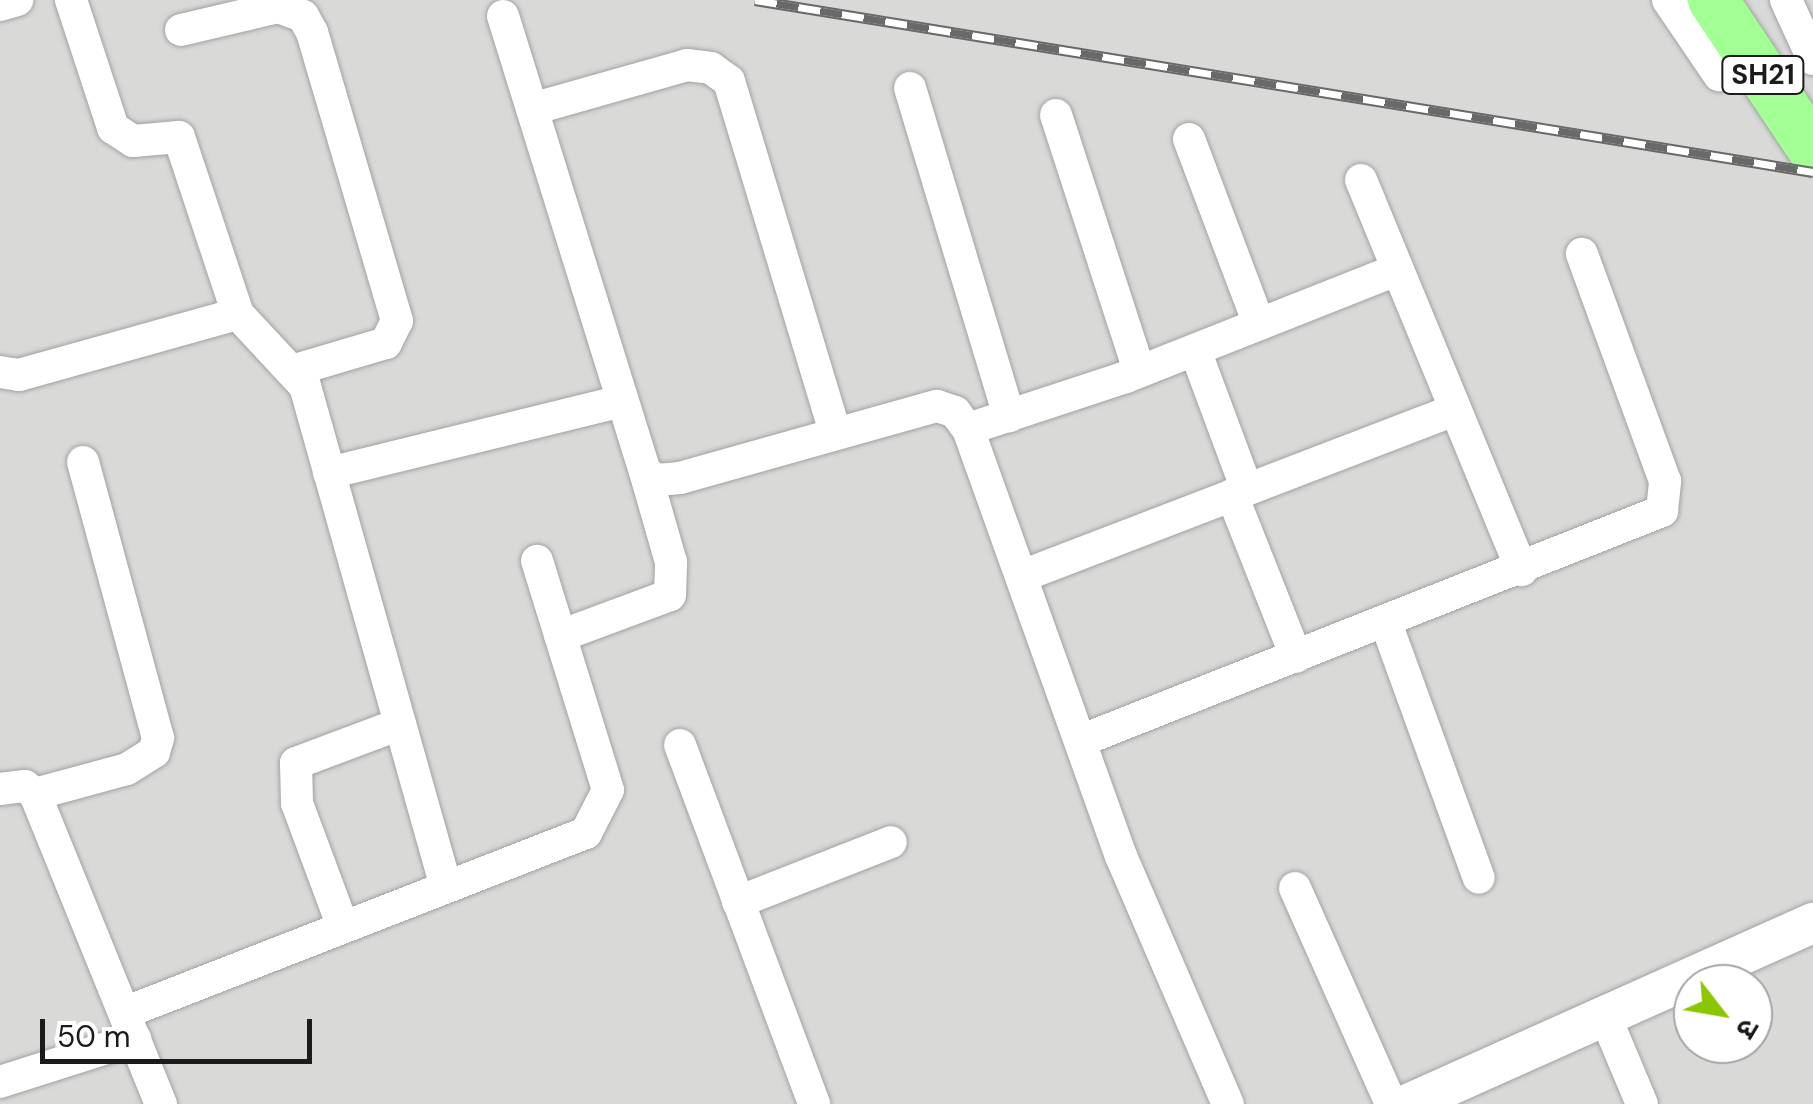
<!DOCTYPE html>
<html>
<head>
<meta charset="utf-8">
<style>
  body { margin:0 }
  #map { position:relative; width:1813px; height:1104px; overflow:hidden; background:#e0eee0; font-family:"DM Sans","Noto Sans Devanagari",sans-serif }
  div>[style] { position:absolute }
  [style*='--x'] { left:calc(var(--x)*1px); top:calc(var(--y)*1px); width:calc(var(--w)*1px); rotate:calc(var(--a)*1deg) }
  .residential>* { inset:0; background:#d9d9d8 }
  .roads { filter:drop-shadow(0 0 2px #a2a2a2) drop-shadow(0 0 2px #a2a2a2) }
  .minor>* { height:32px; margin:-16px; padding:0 16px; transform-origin:16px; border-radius:16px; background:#fff }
  .tertiary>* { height:40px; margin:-20px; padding:0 20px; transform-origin:20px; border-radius:20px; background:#fff }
  .primary>* { height:50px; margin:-25px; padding:0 25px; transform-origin:25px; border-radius:25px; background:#a2ff94 }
  .rail>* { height:11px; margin-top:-5.5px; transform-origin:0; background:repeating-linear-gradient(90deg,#fff 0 22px,#696969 0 44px); box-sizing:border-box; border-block:2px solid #696969 }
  span { translate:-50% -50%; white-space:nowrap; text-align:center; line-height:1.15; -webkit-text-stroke:10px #fff; paint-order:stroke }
  .shield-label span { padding:2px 8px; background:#fff; border:2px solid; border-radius:8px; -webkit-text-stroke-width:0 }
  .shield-label { font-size:28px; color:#1b1b1b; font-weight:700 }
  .north { position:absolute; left:1673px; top:964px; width:100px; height:100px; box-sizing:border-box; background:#fff; border:2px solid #a4a4a4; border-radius:50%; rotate:121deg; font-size:28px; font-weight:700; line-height:40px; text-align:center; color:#1b1b1b }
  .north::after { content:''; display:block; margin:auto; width:35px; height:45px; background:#8bc700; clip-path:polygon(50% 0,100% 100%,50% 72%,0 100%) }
  .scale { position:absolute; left:40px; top:1019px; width:272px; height:45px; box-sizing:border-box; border:5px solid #1b1b1b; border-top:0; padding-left:12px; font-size:30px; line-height:35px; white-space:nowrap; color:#1b1b1b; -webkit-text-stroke:8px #fff; paint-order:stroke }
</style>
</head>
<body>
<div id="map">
  <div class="residential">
    <div style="clip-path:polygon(evenodd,0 0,1813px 0,1813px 1104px,0 1104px,0 0,1693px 984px,1753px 984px,1753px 1044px,1693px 1044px,1693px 984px)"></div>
  </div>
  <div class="roads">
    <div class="minor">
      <div style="--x:71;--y:0;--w:135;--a:71.8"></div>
      <div style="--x:113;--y:128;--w:24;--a:33"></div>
      <div style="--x:133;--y:141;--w:46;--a:-5"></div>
      <div style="--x:179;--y:137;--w:187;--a:71.6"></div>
      <div style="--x:238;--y:314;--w:98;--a:47.1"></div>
      <div style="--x:305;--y:386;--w:520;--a:74.28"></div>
      <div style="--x:1668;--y:0;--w:91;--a:55.8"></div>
      <div style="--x:1786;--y:0;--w:65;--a:65.4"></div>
      <div style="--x:0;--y:5;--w:18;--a:-16"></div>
      <div style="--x:503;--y:16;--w:478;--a:72.7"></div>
      <div style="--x:645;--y:472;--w:14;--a:34"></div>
      <div style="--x:657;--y:480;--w:23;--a:-5"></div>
      <div style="--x:680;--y:478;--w:267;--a:-15.7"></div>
      <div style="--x:937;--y:406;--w:19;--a:18"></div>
      <div style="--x:955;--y:412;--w:21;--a:53"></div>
      <div style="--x:968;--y:429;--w:454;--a:70.3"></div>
      <div style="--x:1121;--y:856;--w:270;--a:66.7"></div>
      <div style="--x:181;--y:30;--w:100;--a:-13.3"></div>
      <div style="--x:278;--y:7;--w:27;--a:20"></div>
      <div style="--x:303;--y:16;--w:18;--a:61"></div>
      <div style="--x:312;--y:32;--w:301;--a:73.6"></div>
      <div style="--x:397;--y:321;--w:25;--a:117"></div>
      <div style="--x:386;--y:343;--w:95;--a:163.5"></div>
      <div style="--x:910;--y:88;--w:343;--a:73.2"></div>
      <div style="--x:532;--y:109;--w:161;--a:-15.8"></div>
      <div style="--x:687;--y:65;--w:24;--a:7"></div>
      <div style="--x:711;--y:68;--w:22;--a:36"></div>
      <div style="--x:729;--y:81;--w:368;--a:73.2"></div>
      <div style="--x:1056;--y:115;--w:269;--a:72"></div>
      <div style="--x:1189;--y:139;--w:198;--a:69.3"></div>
      <div style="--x:1361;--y:180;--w:422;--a:67.6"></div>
      <div style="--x:1195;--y:350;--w:149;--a:69.6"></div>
      <div style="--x:0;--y:372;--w:19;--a:9"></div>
      <div style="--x:19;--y:375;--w:227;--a:-15.6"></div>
      <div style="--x:968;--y:429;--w:166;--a:-18.2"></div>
      <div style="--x:1126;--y:377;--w:290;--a:-21.6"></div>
      <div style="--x:329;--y:473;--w:302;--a:-13.8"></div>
      <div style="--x:1232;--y:495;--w:174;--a:68.4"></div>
      <div style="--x:1022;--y:576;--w:463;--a:-21"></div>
      <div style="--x:1386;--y:623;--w:271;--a:70"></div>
      <div style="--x:560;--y:636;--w:117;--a:-20.4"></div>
      <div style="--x:670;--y:595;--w:33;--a:-88"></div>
      <div style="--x:671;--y:562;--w:94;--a:-106.1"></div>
      <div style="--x:1080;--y:741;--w:626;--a:-21.56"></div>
      <div style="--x:1662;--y:511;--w:30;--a:-84"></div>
      <div style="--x:1665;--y:481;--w:242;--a:-110.1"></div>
      <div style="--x:680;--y:745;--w:383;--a:69.5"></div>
      <div style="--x:0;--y:789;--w:25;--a:-7"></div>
      <div style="--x:25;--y:786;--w:13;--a:39"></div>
      <div style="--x:35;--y:794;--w:335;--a:67.9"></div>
      <div style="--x:35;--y:794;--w:95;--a:-15.2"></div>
      <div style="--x:127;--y:769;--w:32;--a:-32"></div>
      <div style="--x:154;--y:752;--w:15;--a:-74"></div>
      <div style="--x:158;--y:738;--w:286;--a:-105.2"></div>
      <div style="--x:1295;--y:888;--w:236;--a:66"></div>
      <div style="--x:738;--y:902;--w:164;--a:-21.4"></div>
      <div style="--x:343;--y:927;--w:132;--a:-110.4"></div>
      <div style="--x:297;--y:803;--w:40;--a:-91.4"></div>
      <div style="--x:296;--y:763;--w:111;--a:-20.6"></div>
      <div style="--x:124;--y:1013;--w:496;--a:-21.3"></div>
      <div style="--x:586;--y:833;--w:48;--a:-62.9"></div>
      <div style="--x:608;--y:790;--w:240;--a:-107.2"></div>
      <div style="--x:1605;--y:1016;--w:95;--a:67.2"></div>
      <div style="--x:0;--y:1082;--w:142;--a:-17.7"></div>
    </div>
    <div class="tertiary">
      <div style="--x:1408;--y:1104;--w:444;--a:-24.1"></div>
    </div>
    <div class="primary">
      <div style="--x:1713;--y:0;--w:180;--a:56.3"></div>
    </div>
  </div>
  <div class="rail">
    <div style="--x:755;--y:0;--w:1072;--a:9.23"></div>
  </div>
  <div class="shield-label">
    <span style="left:1763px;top:75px">SH21</span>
  </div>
  <div class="north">उ</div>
  <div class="scale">50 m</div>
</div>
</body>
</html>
